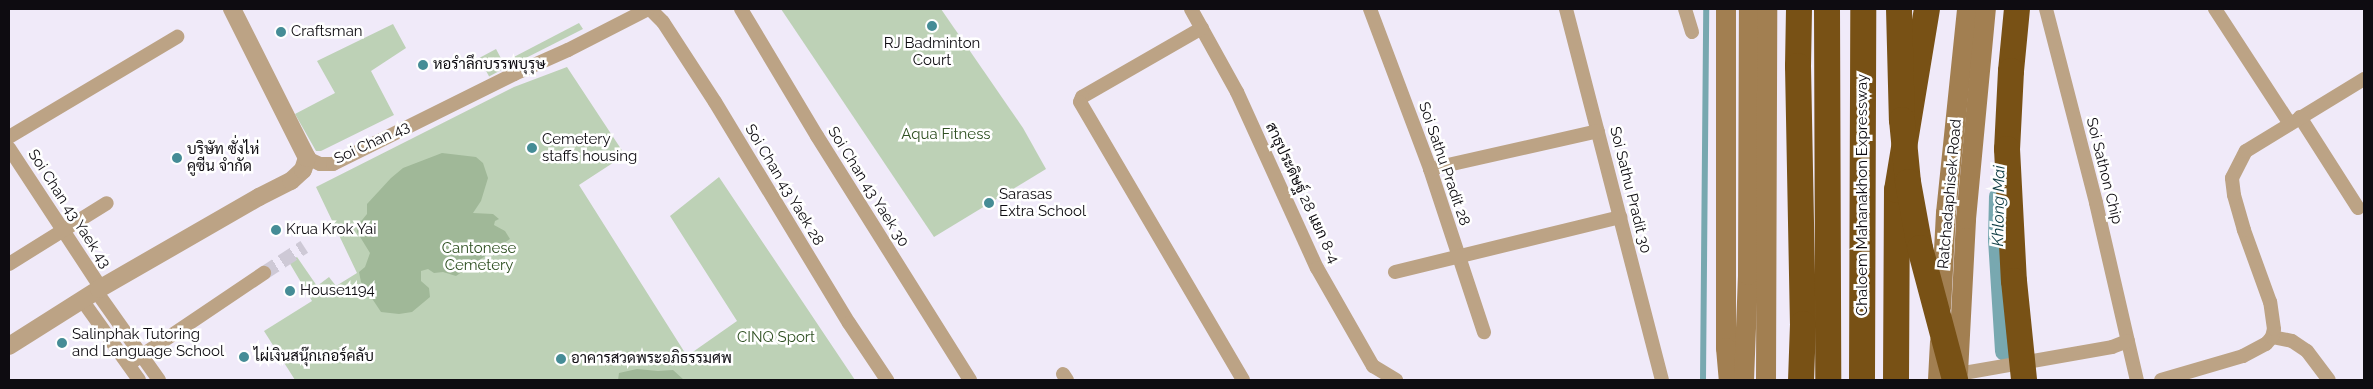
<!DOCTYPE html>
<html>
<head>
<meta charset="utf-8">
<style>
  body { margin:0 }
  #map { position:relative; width:2373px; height:389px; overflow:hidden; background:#f0eaf9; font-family:Raleway,Sarabun,sans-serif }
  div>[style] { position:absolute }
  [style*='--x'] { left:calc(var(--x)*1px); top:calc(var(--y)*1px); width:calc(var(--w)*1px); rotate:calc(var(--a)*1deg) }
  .green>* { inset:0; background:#bdd1b6; transform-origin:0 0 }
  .forest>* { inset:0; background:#a0b898 }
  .stream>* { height:5.5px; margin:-2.75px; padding:0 2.75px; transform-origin:2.75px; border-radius:2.75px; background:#78a8b0 }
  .canal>* { height:19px; margin:-9.5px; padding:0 9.5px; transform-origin:9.5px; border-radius:9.5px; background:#78a8b0 }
  .minor-tunnel>* { height:14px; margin-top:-7px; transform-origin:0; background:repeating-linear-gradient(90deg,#cec9d6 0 14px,transparent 0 21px) }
  .minor>* { height:14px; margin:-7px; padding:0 7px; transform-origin:7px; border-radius:7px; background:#bca385 }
  .tertiary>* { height:18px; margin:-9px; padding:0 9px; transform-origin:9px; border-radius:9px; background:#bca385 }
  .secondary>* { height:20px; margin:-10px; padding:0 10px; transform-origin:10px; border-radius:10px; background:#a27f51 }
  .motorway>* { height:26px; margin:-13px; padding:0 13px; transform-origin:13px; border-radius:13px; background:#785115 }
  .motorway-bridge>* { height:26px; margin:-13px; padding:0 13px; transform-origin:13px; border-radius:13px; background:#785115 }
  .dots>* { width:14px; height:14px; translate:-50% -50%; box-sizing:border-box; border:2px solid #fff; border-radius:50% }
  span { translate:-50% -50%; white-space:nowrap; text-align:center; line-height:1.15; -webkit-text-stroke:5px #fff; paint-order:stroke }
  .poi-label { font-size:15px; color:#0e0c11 }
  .left { translate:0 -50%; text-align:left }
  .park-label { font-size:15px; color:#2f5022 }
  .street-label { font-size:15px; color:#0e0c11 }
  .water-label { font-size:16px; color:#0e3c43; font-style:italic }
  .frame { position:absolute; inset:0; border:10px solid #0e0c11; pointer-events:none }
</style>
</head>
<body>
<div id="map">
  <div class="green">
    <div style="clip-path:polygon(781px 9px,941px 9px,1023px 128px,1046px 169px,934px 237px)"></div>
    <div style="clip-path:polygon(579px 23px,583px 29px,512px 65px,510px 59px)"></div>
    <div style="clip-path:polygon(393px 24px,406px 48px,371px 71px,394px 115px,321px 151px,316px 151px,295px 114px,335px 93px,317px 61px)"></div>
    <div style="left:496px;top:49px;width:21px;height:19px;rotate:62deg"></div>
    <div style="clip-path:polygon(567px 67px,625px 155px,579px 185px,687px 356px,737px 321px,670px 216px,719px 177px,855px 380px,295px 380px,264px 331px,312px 301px,289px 262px,297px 257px,317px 286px,329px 277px,336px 286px,357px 273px,316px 187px,514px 87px)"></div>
  </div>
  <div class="forest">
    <div style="clip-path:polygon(442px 153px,476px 157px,483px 163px,488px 178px,481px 201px,473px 213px,493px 214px,499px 219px,495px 221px,494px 225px,505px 231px,510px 239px,456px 276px,443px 272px,434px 273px,428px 269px,421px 271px,421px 281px,429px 288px,430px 297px,412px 312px,399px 314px,381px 312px,361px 282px,359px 272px,365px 267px,370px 253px,357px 232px,358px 225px,367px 214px,367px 204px,391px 178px,403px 168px)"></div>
    <div style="clip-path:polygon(637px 369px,658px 371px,673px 370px,684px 380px,618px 380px,619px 373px)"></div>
  </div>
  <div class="stream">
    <div style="--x:1703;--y:380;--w:371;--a:-89.5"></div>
  </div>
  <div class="canal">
    <div style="--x:1998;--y:196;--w:43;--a:91.3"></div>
    <div style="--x:1997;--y:239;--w:112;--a:86.4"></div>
  </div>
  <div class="minor-tunnel">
    <div style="--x:264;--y:273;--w:48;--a:-33"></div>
  </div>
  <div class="minor">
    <div style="--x:650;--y:9;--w:18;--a:45"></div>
    <div style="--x:663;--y:22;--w:95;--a:57"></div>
    <div style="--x:715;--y:102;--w:258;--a:58.8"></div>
    <div style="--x:849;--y:323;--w:69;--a:56.3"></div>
    <div style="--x:741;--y:9;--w:148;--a:59.1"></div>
    <div style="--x:817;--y:136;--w:288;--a:57.9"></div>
    <div style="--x:1191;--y:9;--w:95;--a:61"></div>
    <div style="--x:1237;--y:92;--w:193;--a:65.6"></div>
    <div style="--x:1317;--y:268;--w:113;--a:60.3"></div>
    <div style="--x:1373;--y:366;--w:27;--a:31"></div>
    <div style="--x:1370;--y:9;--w:171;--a:69.4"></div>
    <div style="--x:1430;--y:169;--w:172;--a:71.7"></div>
    <div style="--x:1566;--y:9;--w:383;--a:75.5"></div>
    <div style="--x:1685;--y:9;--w:24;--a:73"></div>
    <div style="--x:2046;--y:9;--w:200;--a:75.5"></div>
    <div style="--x:2096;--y:203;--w:182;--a:77"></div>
    <div style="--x:2215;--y:9;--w:137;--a:56.9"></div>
    <div style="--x:1202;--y:28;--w:138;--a:150.1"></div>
    <div style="--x:1082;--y:97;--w:5;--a:112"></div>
    <div style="--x:1080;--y:102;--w:322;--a:59.6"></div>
    <div style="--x:2300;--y:117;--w:108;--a:57.5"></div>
    <div style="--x:9;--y:137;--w:196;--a:-30.8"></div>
    <div style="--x:9;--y:148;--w:168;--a:56.7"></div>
    <div style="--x:307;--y:158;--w:14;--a:25"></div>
    <div style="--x:320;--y:164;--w:13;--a:0"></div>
    <div style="--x:333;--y:164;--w:202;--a:-26.4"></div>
    <div style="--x:514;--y:74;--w:59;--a:-24"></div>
    <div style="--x:568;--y:50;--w:90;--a:-27.1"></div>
    <div style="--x:1430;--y:169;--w:172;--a:-12.7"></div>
    <div style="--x:9;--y:264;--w:115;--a:-31.9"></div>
    <div style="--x:1395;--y:272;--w:232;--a:-13.7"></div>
    <div style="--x:96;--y:291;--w:109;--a:54.7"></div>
    <div style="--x:82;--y:300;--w:98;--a:54.5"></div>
    <div style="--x:2272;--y:337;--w:20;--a:11"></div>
    <div style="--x:2292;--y:341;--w:18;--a:34"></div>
    <div style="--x:2307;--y:351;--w:36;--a:53"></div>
    <div style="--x:129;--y:364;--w:163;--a:-34"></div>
    <div style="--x:1063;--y:374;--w:7;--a:56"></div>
    <div style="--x:1958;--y:374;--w:156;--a:-9.9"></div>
    <div style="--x:2112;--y:347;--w:17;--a:-21"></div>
    <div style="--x:2161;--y:380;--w:85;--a:-16.3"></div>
    <div style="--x:2243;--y:356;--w:26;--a:-28"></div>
    <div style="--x:2266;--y:344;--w:9;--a:-49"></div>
    <div style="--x:2272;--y:337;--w:8;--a:-76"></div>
    <div style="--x:2274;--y:329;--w:27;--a:-98"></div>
    <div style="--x:2270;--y:302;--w:77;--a:-109.9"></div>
    <div style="--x:2244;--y:230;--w:36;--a:-106"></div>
    <div style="--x:2234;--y:195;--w:17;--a:-97"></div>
    <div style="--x:2232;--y:178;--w:30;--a:-63"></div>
    <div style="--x:2246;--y:151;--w:138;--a:-31.4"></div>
  </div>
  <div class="tertiary">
    <div style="--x:9;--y:346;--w:107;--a:-32.3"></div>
    <div style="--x:99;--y:289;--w:185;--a:-29.9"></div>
    <div style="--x:259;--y:197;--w:36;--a:-27"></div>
    <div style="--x:291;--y:181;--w:16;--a:-43"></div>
    <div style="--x:303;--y:170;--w:13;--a:-72"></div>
    <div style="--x:307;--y:158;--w:167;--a:-116.7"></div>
  </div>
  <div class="secondary">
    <div style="--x:1726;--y:9;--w:339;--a:90"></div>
    <div style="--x:1726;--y:348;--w:32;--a:85"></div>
    <div style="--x:1941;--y:308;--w:95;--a:-87"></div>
    <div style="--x:1946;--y:213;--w:205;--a:-84.1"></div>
    <div style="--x:1958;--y:373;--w:154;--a:-87"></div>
    <div style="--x:1966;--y:219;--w:211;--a:-84.6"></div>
    <div style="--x:1744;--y:380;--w:105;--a:-87.8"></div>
    <div style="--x:1748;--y:275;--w:266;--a:-89.8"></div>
    <div style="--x:1766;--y:380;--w:371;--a:-89.8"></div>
    <div style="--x:1938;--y:380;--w:38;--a:-87"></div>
  </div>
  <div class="motorway">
    <div style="--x:1799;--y:9;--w:57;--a:91"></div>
    <div style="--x:1798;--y:66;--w:258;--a:88.9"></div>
    <div style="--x:1803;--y:324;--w:56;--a:92"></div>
    <div style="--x:1827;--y:9;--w:371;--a:89.8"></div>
    <div style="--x:2011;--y:71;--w:62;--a:-84.5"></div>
    <div style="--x:1862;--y:380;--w:371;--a:-89.8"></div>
    <div style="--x:1896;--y:380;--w:190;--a:-89.7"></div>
    <div style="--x:1897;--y:190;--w:183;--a:-80.6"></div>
  </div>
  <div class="motorway-bridge">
    <div style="--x:1899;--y:9;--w:111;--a:88.5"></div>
    <div style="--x:1902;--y:120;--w:62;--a:84.5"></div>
    <div style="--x:1908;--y:182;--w:67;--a:79.7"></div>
    <div style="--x:1920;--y:248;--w:137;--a:75.1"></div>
    <div style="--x:2011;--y:71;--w:78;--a:92.9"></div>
    <div style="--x:2007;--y:149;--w:132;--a:87"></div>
    <div style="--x:2014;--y:281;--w:100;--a:84.2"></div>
  </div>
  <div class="dots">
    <div style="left:932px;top:26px;background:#458c96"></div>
    <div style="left:281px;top:32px;background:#458c96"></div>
    <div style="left:423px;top:65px;background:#458c96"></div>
    <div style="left:532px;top:148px;background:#458c96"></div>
    <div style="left:177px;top:158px;background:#458c96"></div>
    <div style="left:989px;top:203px;background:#458c96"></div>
    <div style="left:276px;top:230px;background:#458c96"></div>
    <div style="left:290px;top:291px;background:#458c96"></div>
    <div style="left:62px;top:343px;background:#458c96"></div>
    <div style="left:244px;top:357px;background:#458c96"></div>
    <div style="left:561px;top:359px;background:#458c96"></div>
  </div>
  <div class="poi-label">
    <span class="left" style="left:291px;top:32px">Craftsman</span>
    <span style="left:932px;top:52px">RJ Badminton<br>Court</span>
    <span class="left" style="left:433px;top:65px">หอรำลึกบรรพบุรุษ</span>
    <span class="left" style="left:542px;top:148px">Cemetery<br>staffs housing</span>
    <span class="left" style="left:187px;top:158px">บริษัท ซั่งไห่<br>คูซีน จำกัด</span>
    <span class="left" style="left:999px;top:203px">Sarasas<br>Extra School</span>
    <span class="left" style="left:286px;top:230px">Krua Krok Yai</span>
    <span class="left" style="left:300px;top:291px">House1194</span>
    <span class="left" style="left:72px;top:343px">Salinphak Tutoring<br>and Language School</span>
    <span class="left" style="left:254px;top:357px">ไผ่เงินสนุ๊กเกอร์คลับ</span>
    <span class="left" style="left:571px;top:359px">อาคารสวดพระอภิธรรมศพ</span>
  </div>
  <div class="park-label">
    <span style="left:946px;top:135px">Aqua Fitness</span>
    <span style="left:479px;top:257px">Cantonese<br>Cemetery</span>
    <span style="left:776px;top:338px">CINQ Sport</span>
  </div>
  <div class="street-label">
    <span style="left:372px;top:143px;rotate:-25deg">Soi Chan 43</span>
    <span style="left:1444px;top:164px;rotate:71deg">Soi Sathu Pradit 28</span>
    <span style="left:2104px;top:171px;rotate:76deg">Soi Sathon Chip</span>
    <span style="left:784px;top:185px;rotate:59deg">Soi Chan 43 Yaek 28</span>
    <span style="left:868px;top:187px;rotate:58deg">Soi Chan 43 Yaek 30</span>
    <span style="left:1630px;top:190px;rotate:76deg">Soi Sathu Pradit 30</span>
    <span style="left:1302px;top:193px;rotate:65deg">สาธุประดิษฐ์ 28 แยก 8-4</span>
    <span style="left:1950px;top:194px;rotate:-85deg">Ratchadaphisek Road</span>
    <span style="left:1863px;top:195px;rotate:-90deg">Chaloem Mahanakhon Expressway</span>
    <span style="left:69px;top:209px;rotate:57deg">Soi Chan 43 Yaek 43</span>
  </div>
  <div class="water-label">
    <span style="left:1999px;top:206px;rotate:-89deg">Khlong Mai</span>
  </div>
  <div class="frame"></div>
</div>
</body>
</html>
